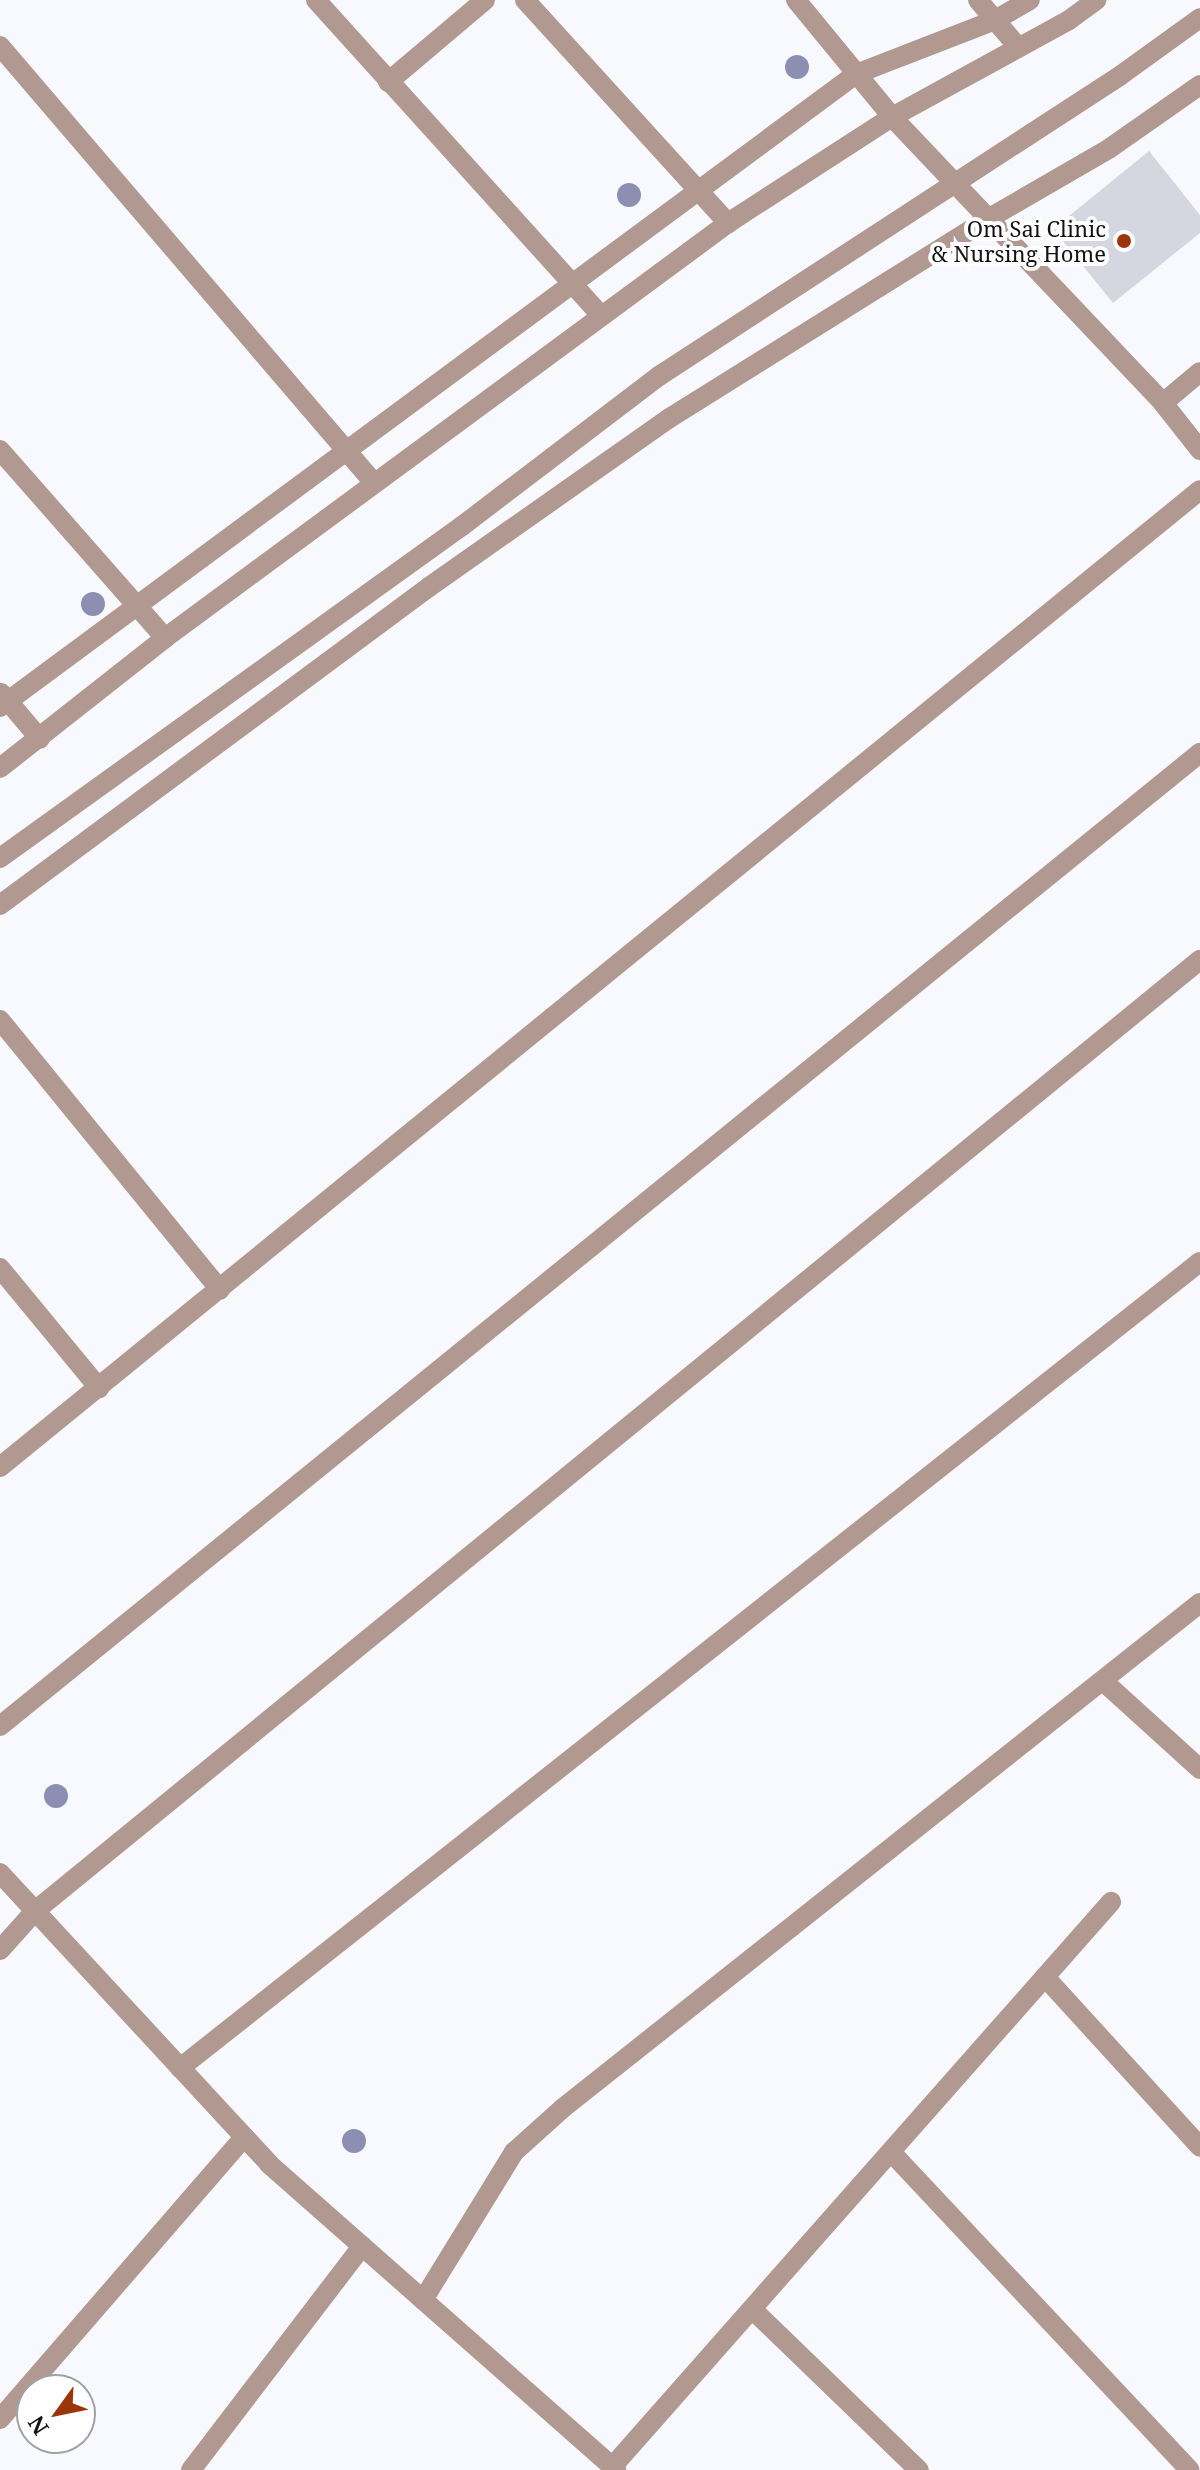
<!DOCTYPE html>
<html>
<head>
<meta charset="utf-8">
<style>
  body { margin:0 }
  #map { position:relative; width:1200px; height:2470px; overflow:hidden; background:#f8f9ff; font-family:"Noto Serif",serif }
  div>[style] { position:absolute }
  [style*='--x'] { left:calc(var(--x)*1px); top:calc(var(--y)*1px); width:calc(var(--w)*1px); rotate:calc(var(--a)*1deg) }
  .building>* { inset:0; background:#d5d6df }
  .minor>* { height:20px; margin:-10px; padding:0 10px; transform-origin:10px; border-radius:10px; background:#b19991 }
  .trees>* { width:24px; height:24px; margin:-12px; border-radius:50%; background:#8d8fb2 }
  .dots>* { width:22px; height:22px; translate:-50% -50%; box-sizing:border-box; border:4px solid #fff; border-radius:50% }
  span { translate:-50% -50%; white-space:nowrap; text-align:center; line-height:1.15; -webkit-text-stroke:8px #fff; paint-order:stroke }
  .poi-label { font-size:22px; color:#121316 }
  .right { translate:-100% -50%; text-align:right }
  .north { position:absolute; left:16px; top:2374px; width:80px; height:80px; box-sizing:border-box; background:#fff; border:2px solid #a0a1a2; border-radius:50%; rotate:237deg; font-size:22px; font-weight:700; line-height:32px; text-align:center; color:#121316 }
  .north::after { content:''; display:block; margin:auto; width:28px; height:36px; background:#9b350c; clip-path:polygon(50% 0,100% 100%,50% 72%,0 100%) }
</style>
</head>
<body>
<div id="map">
  <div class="building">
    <div style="clip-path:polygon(1149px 151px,1200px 215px,1200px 233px,1113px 303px,1053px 229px)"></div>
  </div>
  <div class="minor">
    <div style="--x:316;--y:0;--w:425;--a:47.9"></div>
    <div style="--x:525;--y:0;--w:302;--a:47.7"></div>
    <div style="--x:796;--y:0;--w:151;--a:50.6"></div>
    <div style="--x:892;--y:117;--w:394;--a:46.5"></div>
    <div style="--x:1163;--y:403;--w:60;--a:51.8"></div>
    <div style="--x:978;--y:0;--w:62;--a:49.6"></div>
    <div style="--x:0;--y:46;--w:575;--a:49.44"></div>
    <div style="--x:388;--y:82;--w:127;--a:-40.2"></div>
    <div style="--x:1163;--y:403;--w:48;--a:-40"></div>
    <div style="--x:0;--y:450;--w:250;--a:48.7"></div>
    <div style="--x:1;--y:693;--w:60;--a:49.7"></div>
    <div style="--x:0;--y:707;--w:1065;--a:-36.48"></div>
    <div style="--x:856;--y:74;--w:149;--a:-21.2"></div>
    <div style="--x:995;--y:20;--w:40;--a:-29.7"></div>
    <div style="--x:0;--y:768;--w:210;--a:-38.2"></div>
    <div style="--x:165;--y:638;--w:699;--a:-36.39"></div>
    <div style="--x:728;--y:223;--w:195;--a:-32.9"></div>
    <div style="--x:892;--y:117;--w:202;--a:-28.7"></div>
    <div style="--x:1069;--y:20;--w:34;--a:-36"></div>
    <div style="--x:0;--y:858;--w:569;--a:-35.7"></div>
    <div style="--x:462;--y:526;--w:248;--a:-37.3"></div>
    <div style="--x:659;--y:376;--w:551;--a:-33.08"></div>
    <div style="--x:1121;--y:75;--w:97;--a:-35.8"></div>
    <div style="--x:0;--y:905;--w:534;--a:-36.55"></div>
    <div style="--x:429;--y:587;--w:292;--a:-35.1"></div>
    <div style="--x:668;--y:419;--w:375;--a:-32"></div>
    <div style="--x:986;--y:220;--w:143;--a:-30.1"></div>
    <div style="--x:1110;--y:148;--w:110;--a:-35"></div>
    <div style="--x:0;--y:1020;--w:348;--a:50.8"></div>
    <div style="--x:0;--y:1268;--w:156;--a:50.5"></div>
    <div style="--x:0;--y:1467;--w:1547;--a:-39.15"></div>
    <div style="--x:1103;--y:1681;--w:131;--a:42.2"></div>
    <div style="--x:0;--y:1726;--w:1545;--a:-39.04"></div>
    <div style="--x:0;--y:1873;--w:396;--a:47.2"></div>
    <div style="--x:269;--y:2164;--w:463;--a:41.4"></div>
    <div style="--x:0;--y:1950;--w:52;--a:-48.1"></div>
    <div style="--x:35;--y:1911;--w:1504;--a:-39.23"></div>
    <div style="--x:1045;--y:1977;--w:230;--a:47.6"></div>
    <div style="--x:180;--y:2068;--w:1300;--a:-38.32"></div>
    <div style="--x:891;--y:2152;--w:436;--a:46.8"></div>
    <div style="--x:423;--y:2300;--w:174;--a:-58.4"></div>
    <div style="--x:514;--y:2152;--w:66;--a:-41.9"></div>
    <div style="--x:563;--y:2108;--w:813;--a:-38.41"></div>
    <div style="--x:752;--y:2309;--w:232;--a:44"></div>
    <div style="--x:0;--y:2419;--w:373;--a:-49.1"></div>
    <div style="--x:612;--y:2467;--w:754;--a:-48.55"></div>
    <div style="--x:191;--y:2470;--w:282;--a:-52.6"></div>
  </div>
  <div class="trees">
    <div style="left:797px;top:67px"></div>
    <div style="left:629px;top:195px"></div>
    <div style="left:93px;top:604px"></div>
    <div style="left:56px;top:1796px"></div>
    <div style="left:354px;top:2141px"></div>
  </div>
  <div class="dots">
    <div style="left:1124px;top:241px;background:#9b350c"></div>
  </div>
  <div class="poi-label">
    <span class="right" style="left:1106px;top:241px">Om Sai Clinic<br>&amp; Nursing Home</span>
  </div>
  <div class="north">N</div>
</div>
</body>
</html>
